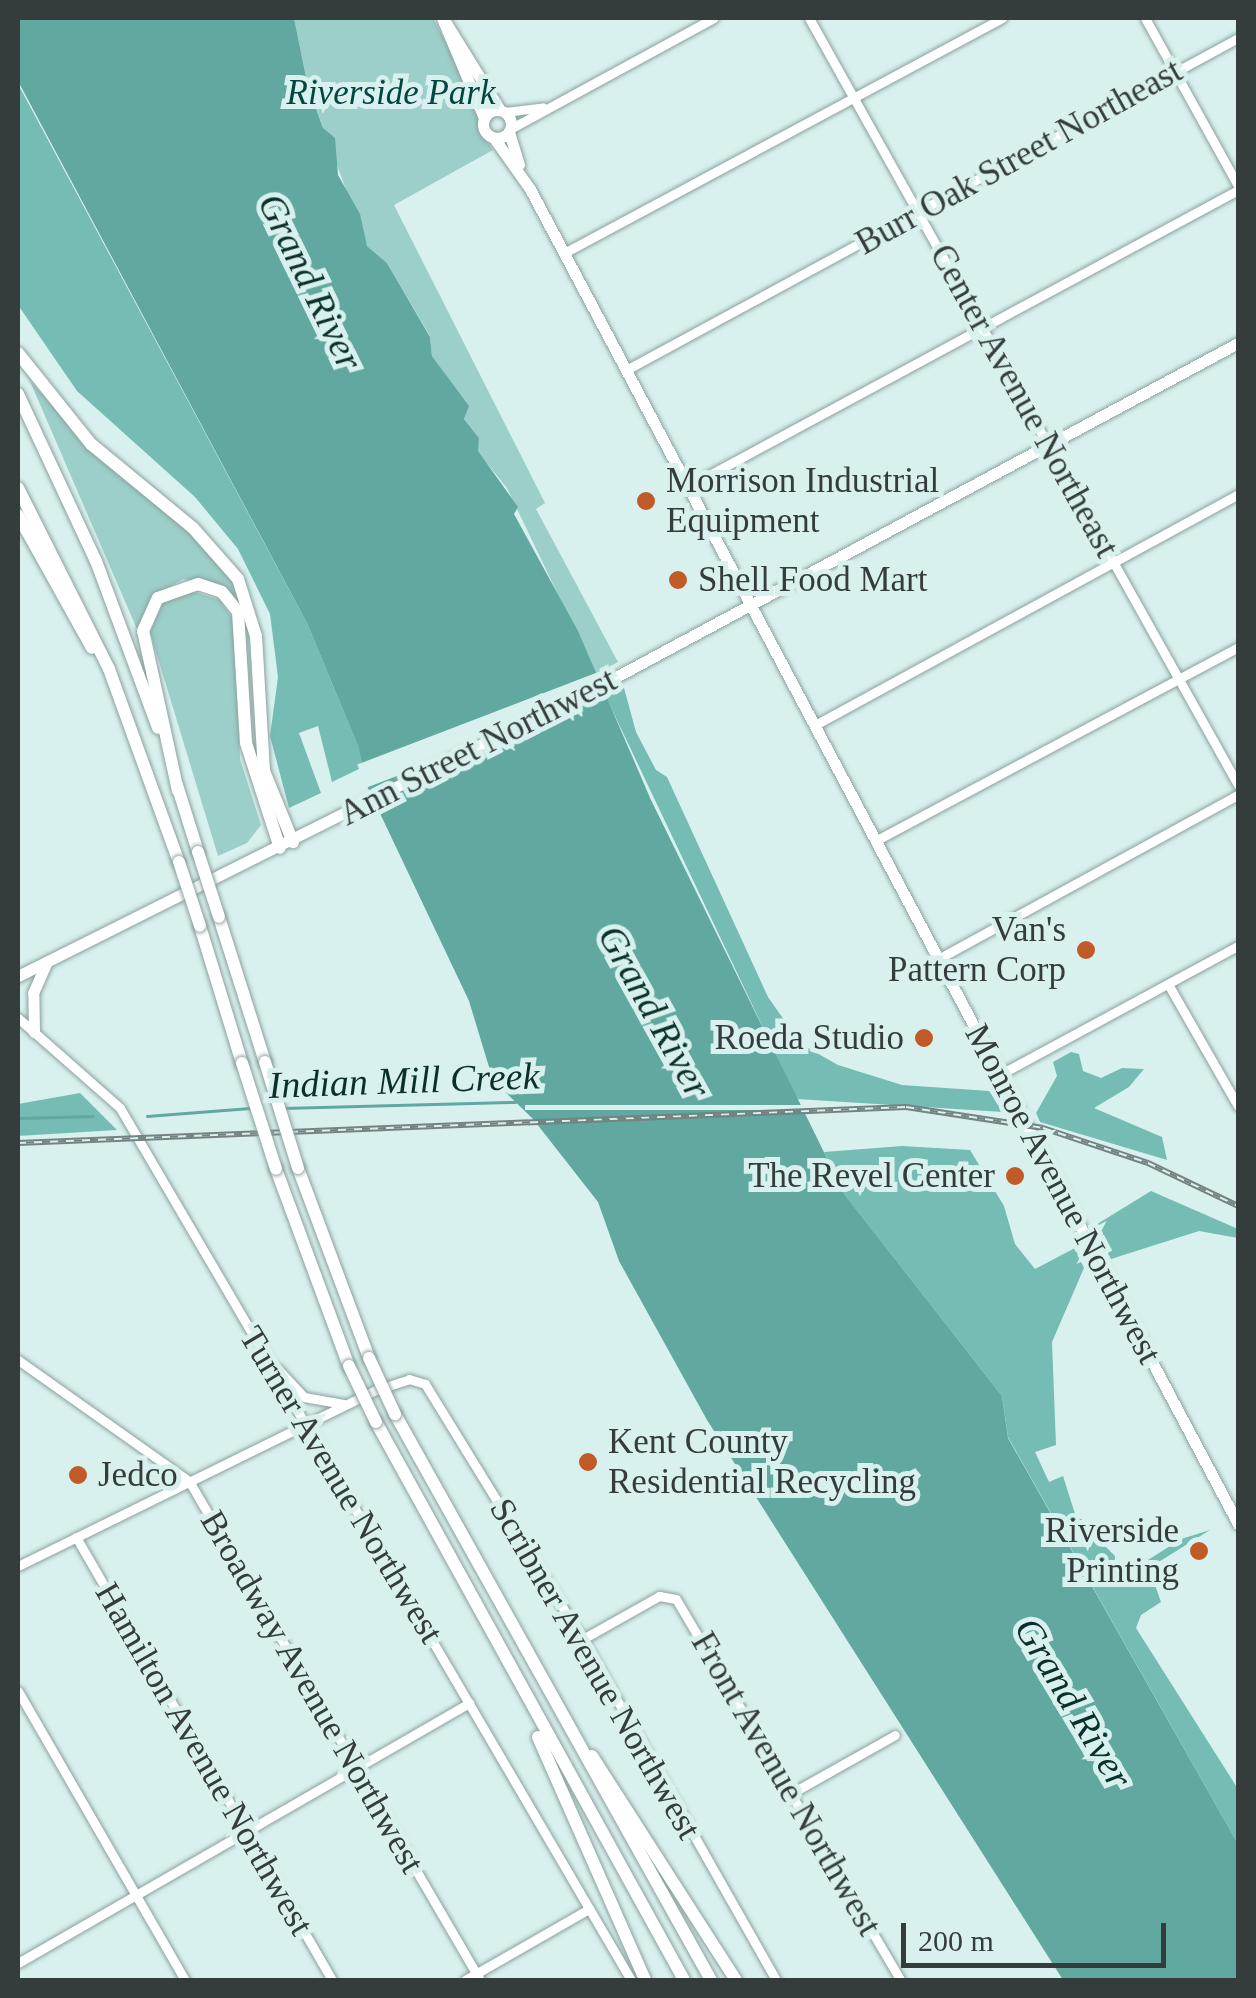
<!DOCTYPE html>
<html>
<head>
<meta charset="utf-8">
<style>
  body { margin:0 }
  #map { position:relative; width:1256px; height:1998px; overflow:hidden; background:#d9f1ee; font-family:"Times New Roman",serif }
  div>[style] { position:absolute }
  [style*='--x'] { left:calc(var(--x)*1px); top:calc(var(--y)*1px); width:calc(var(--w)*1px); rotate:calc(var(--a)*1deg) }
  .green>* { inset:0; background:#9ccfc9 }
  .forest>* { inset:0; background:#75bcb4 }
  .water>* { inset:0; background:#61a8a1 }
  .pier>* { inset:0; background:#d9f1ee; transform-origin:0 0 }
  .stream>* { height:2.5px; margin:-1.25px; padding:0 1.25px; transform-origin:1.25px; border-radius:1.25px; background:#61a8a1 }
  .roads { filter:drop-shadow(0 0 2px #8aa19e) drop-shadow(0 0 2px #8aa19e) }
  .minor>* { height:9px; margin:-4.5px; padding:0 4.5px; transform-origin:4.5px; border-radius:4.5px; background:#fff }
  .major>* { height:11px; margin:-5.5px; padding:0 5.5px; transform-origin:5.5px; border-radius:5.5px; background:#fff }
  .major>.ring { margin:-5.5px; padding:0; box-sizing:content-box; background:none; border:11px solid #fff; border-radius:50% }
  .highway>* { height:12px; margin:-6px; padding:0 6px; transform-origin:6px; border-radius:6px; background:#fff }
  .rail>* { height:6px; margin-top:-3px; transform-origin:0; background:repeating-linear-gradient(90deg,#d9f1ee 0 8px,#748382 0 16px); box-sizing:border-box; border-block:2px solid #748382 }
  .bridges { filter:drop-shadow(0 0 2px #8aa19e) drop-shadow(0 0 2px #8aa19e) }
  .highway-bridge>* { height:12px; margin:-6px; padding:0 6px; transform-origin:6px; border-radius:6px; background:#fff }
  .dots>* { width:28px; height:28px; translate:-50% -50%; box-sizing:border-box; border:5px solid #d9f1ee; border-radius:50% }
  span { translate:-50% -50%; white-space:nowrap; text-align:center; line-height:1.15; -webkit-text-stroke:10px #d9f1ee; paint-order:stroke }
  .park-label { font-size:35px; color:#014641; font-style:italic }
  .street-label { font-size:35px; color:#343d3c }
  .poi-label { font-size:35px; color:#343d3c }
  .left { translate:0 -50%; text-align:left }
  .right { translate:-100% -50%; text-align:right }
  .water-label { font-size:38px; color:#0b2f2c; font-style:italic }
  .frame { position:absolute; inset:0; border:20px solid #343d3c; pointer-events:none }
  .scale { position:absolute; left:901px; top:1923px; width:265px; height:45px; box-sizing:border-box; border:5px solid #343d3c; border-top:0; padding-left:12px; font-size:30px; line-height:35px; white-space:nowrap; color:#343d3c; -webkit-text-stroke:8px #d9f1ee; paint-order:stroke }
</style>
</head>
<body>
<div id="map">
  <div class="green">
    <div style="clip-path:polygon(294px 18px,433px 18px,476px 99px,480px 130px,493px 150px,394px 205px,545px 503px,536px 509px,618px 662px,596px 674px,507px 488px,477px 451px,479px 438px,464px 419px,468px 406px,432px 356px,430px 336px,387px 263px,367px 246px,308px 87px)"></div>
    <div style="clip-path:polygon(29px 379px,78px 436px,200px 541px,231px 578px,243px 607px,222px 586px,183px 579px,152px 597px,137px 629px)"></div>
    <div style="clip-path:polygon(191px 591px,220px 600px,234px 621px,240px 759px,261px 825px,247px 843px,218px 856px,150px 632px,163px 603px)"></div>
  </div>
  <div class="forest">
    <div style="clip-path:polygon(18px 84px,307px 623px,358px 746px,363px 767px,332px 782px,318px 726px,299px 733px,321px 793px,289px 808px,270px 736px,278px 677px,270px 614px,238px 549px,195px 497px,77px 391px,18px 305px)"></div>
    <div style="clip-path:polygon(624px 688px,636px 732px,656px 770px,667px 777px,768px 997px,801px 1044px,838px 1065px,902px 1085px,989px 1091px,1003px 1112px,797px 1099px,606px 697px)"></div>
    <div style="clip-path:polygon(1071px 1052px,1079px 1054px,1083px 1071px,1101px 1078px,1122px 1068px,1144px 1069px,1129px 1087px,1094px 1108px,1162px 1137px,1167px 1160px,1040px 1122px,1036px 1113px,1057px 1076px,1053px 1062px)"></div>
    <div style="clip-path:polygon(80px 1093px,117px 1130px,18px 1136px,18px 1104px)"></div>
    <div style="clip-path:polygon(902px 1146px,970px 1150px,1004px 1206px,1015px 1244px,1035px 1269px,1075px 1248px,1084px 1268px,1052px 1342px,1056px 1445px,1035px 1452px,1049px 1482px,1063px 1476px,1076px 1517px,1096px 1526px,1093px 1534px,1115px 1556px,1114px 1573px,1129px 1572px,1181px 1539px,1210px 1530px,1149px 1568px,1161px 1602px,1141px 1615px,1136px 1628px,1238px 1789px,1238px 1844px,1008px 1437px,1002px 1396px,845px 1195px,824px 1152px)"></div>
    <div style="clip-path:polygon(1151px 1191px,1238px 1229px,1238px 1238px,1199px 1231px,1111px 1259px,1094px 1226px)"></div>
  </div>
  <div class="water">
    <div style="clip-path:polygon(18px 18px,294px 18px,308px 87px,323px 128px,335px 138px,338px 175px,360px 214px,367px 246px,387px 263px,430px 337px,432px 356px,469px 406px,464px 419px,479px 438px,478px 451px,518px 507px,514px 514px,578px 631px,651px 800px,845px 1195px,1002px 1396px,1008px 1438px,1238px 1844px,1238px 1980px,1063px 1980px,707px 1420px,619px 1261px,598px 1202px,533px 1119px,493px 1080px,469px 1001px,367px 786px,358px 746px,307px 623px,18px 81px)"></div>
  </div>
  <div class="pier">
    <div style="left:601px;top:671px;width:25px;height:261px;rotate:69deg"></div>
    <div style="left:804px;top:1105px;width:5px;height:279px;rotate:90deg"></div>
  </div>
  <div class="stream">
    <div style="--x:283;--y:1108;--w:232;--a:-1.5"></div>
    <div style="--x:147;--y:1116;--w:103;--a:-4.4"></div>
    <div style="--x:18;--y:1118;--w:75;--a:-1.5"></div>
  </div>
  <div class="roads">
    <div class="minor">
      <div style="--x:809;--y:18;--w:879;--a:60.78"></div>
      <div style="--x:1145;--y:18;--w:192;--a:61"></div>
      <div style="--x:505;--y:112;--w:38;--a:-7"></div>
      <div style="--x:510;--y:129;--w:232;--a:-28.6"></div>
      <div style="--x:564;--y:253;--w:497;--a:-28.2"></div>
      <div style="--x:626;--y:370;--w:696;--a:-28.48"></div>
      <div style="--x:687;--y:487;--w:626;--a:-28.33"></div>
      <div style="--x:815;--y:725;--w:482;--a:-28.6"></div>
      <div style="--x:875;--y:841;--w:412;--a:-28.1"></div>
      <div style="--x:938;--y:959;--w:342;--a:-28.7"></div>
      <div style="--x:1168;--y:984;--w:141;--a:60.2"></div>
      <div style="--x:18;--y:1018;--w:136;--a:41.4"></div>
      <div style="--x:120;--y:1108;--w:1011;--a:59.63"></div>
      <div style="--x:999;--y:1075;--w:272;--a:-28.4"></div>
      <div style="--x:18;--y:1360;--w:209;--a:35.3"></div>
      <div style="--x:189;--y:1481;--w:578;--a:59.75"></div>
      <div style="--x:277;--y:1368;--w:40;--a:47"></div>
      <div style="--x:304;--y:1397;--w:40;--a:10"></div>
      <div style="--x:76;--y:1537;--w:512;--a:59.98"></div>
      <div style="--x:18;--y:1566;--w:399;--a:-26.2"></div>
      <div style="--x:376;--y:1390;--w:35;--a:-18"></div>
      <div style="--x:409;--y:1379;--w:17;--a:17"></div>
      <div style="--x:425;--y:1384;--w:311;--a:58.4"></div>
      <div style="--x:588;--y:1649;--w:381;--a:60.4"></div>
      <div style="--x:581;--y:1640;--w:90;--a:-29.4"></div>
      <div style="--x:659;--y:1596;--w:17;--a:10"></div>
      <div style="--x:676;--y:1599;--w:442;--a:59.5"></div>
      <div style="--x:18;--y:1691;--w:334;--a:60"></div>
      <div style="--x:792;--y:1793;--w:118;--a:-29.4"></div>
      <div style="--x:18;--y:1963;--w:521;--a:-29.96"></div>
      <div style="--x:465;--y:1980;--w:143;--a:-29.8"></div>
    </div>
    <div class="major">
      <div style="--x:442;--y:18;--w:108;--a:67.2"></div>
      <div style="--x:443;--y:18;--w:108;--a:58.2"></div>
      <div class="ring" style="left:483px;top:110px;width:17px;height:17px"></div>
      <div style="--x:509;--y:132;--w:34;--a:73"></div>
      <div style="--x:494;--y:138;--w:62;--a:54.8"></div>
      <div style="--x:530;--y:189;--w:1511;--a:62.06"></div>
      <div style="--x:18;--y:976;--w:666;--a:-26.57"></div>
      <div style="--x:614;--y:678;--w:708;--a:-28.23"></div>
      <div style="--x:34;--y:1032;--w:39;--a:-91"></div>
      <div style="--x:33;--y:993;--w:34;--a:-66"></div>
    </div>
    <div class="highway">
      <div style="--x:18;--y:353;--w:117;--a:51.3"></div>
      <div style="--x:91;--y:444;--w:132;--a:39.5"></div>
      <div style="--x:193;--y:528;--w:68;--a:48.6"></div>
      <div style="--x:238;--y:579;--w:60;--a:72.5"></div>
      <div style="--x:256;--y:636;--w:135;--a:86.6"></div>
      <div style="--x:264;--y:771;--w:77;--a:67.8"></div>
      <div style="--x:18;--y:394;--w:184;--a:65"></div>
      <div style="--x:96;--y:561;--w:178;--a:69.6"></div>
      <div style="--x:18;--y:488;--w:203;--a:63.3"></div>
      <div style="--x:109;--y:669;--w:205;--a:70.1"></div>
      <div style="--x:18;--y:515;--w:152;--a:60.9"></div>
      <div style="--x:177;--y:785;--w:70;--a:72.6"></div>
      <div style="--x:178;--y:791;--w:164;--a:-102.3"></div>
      <div style="--x:143;--y:631;--w:36;--a:-66"></div>
      <div style="--x:158;--y:598;--w:42;--a:-19.3"></div>
      <div style="--x:198;--y:584;--w:25;--a:18"></div>
      <div style="--x:222;--y:592;--w:26;--a:51"></div>
      <div style="--x:238;--y:612;--w:131;--a:86.5"></div>
      <div style="--x:246;--y:743;--w:110;--a:72.1"></div>
      <div style="--x:219;--y:917;--w:152;--a:72.4"></div>
      <div style="--x:200;--y:926;--w:143;--a:73"></div>
      <div style="--x:298;--y:1168;--w:203;--a:69.5"></div>
      <div style="--x:276;--y:1169;--w:210;--a:69.7"></div>
      <div style="--x:395;--y:1414;--w:648;--a:60.83"></div>
      <div style="--x:376;--y:1422;--w:637;--a:61.1"></div>
      <div style="--x:538;--y:1737;--w:266;--a:66.2"></div>
      <div style="--x:592;--y:1756;--w:266;--a:57.3"></div>
    </div>
  </div>
  <div class="rail">
    <div style="--x:18;--y:1143;--w:889;--a:-2.32"></div>
    <div style="--x:906;--y:1107;--w:139;--a:8.7"></div>
    <div style="--x:1043;--y:1128;--w:111;--a:18.4"></div>
    <div style="--x:1148;--y:1163;--w:100;--a:25.5"></div>
  </div>
  <div class="bridges">
    <div class="highway-bridge">
      <div style="--x:198;--y:852;--w:68;--a:72.1"></div>
      <div style="--x:179;--y:862;--w:67;--a:71.8"></div>
      <div style="--x:265;--y:1062;--w:111;--a:72.7"></div>
      <div style="--x:242;--y:1063;--w:111;--a:72.2"></div>
      <div style="--x:369;--y:1358;--w:62;--a:65.1"></div>
      <div style="--x:349;--y:1366;--w:62;--a:64.3"></div>
    </div>
  </div>
  <div class="dots">
    <div style="left:646px;top:501px;background:#c05b28"></div>
    <div style="left:678px;top:580px;background:#c05b28"></div>
    <div style="left:1086px;top:950px;background:#c05b28"></div>
    <div style="left:924px;top:1038px;background:#c05b28"></div>
    <div style="left:1015px;top:1176px;background:#c05b28"></div>
    <div style="left:588px;top:1462px;background:#c05b28"></div>
    <div style="left:78px;top:1475px;background:#c05b28"></div>
    <div style="left:1199px;top:1551px;background:#c05b28"></div>
  </div>
  <div class="park-label">
    <span style="left:391px;top:93px">Riverside Park</span>
  </div>
  <div class="street-label">
    <span style="left:1019px;top:157px;rotate:-29deg">Burr Oak Street Northeast</span>
    <span style="left:1024px;top:401px;rotate:61deg">Center Avenue Northeast</span>
    <span style="left:478px;top:747px;rotate:-27deg">Ann Street Northwest</span>
    <span style="left:1063px;top:1194px;rotate:62deg">Monroe Avenue Northwest</span>
    <span style="left:341px;top:1485px;rotate:59deg">Turner Avenue Northwest</span>
    <span style="left:595px;top:1669px;rotate:60deg">Scribner Avenue Northwest</span>
    <span style="left:312px;top:1692px;rotate:60deg">Broadway Avenue Northwest</span>
    <span style="left:204px;top:1759px;rotate:60deg">Hamilton Avenue Northwest</span>
    <span style="left:786px;top:1784px;rotate:60deg">Front Avenue Northwest</span>
  </div>
  <div class="poi-label">
    <span class="left" style="left:666px;top:501px">Morrison Industrial<br>Equipment</span>
    <span class="left" style="left:698px;top:580px">Shell Food Mart</span>
    <span class="right" style="left:1066px;top:950px">Van's<br>Pattern Corp</span>
    <span class="right" style="left:904px;top:1038px">Roeda Studio</span>
    <span class="right" style="left:995px;top:1176px">The Revel Center</span>
    <span class="left" style="left:608px;top:1462px">Kent County<br>Residential Recycling</span>
    <span class="left" style="left:98px;top:1475px">Jedco</span>
    <span class="right" style="left:1179px;top:1551px">Riverside<br>Printing</span>
  </div>
  <div class="water-label">
    <span style="left:310px;top:282px;rotate:64deg">Grand River</span>
    <span style="left:654px;top:1012px;rotate:61deg">Grand River</span>
    <span style="left:404px;top:1081px;rotate:-2deg">Indian Mill Creek</span>
    <span style="left:1073px;top:1703px;rotate:59deg">Grand River</span>
  </div>
  <div class="frame"></div>
  <div class="scale">200 m</div>
</div>
</body>
</html>
